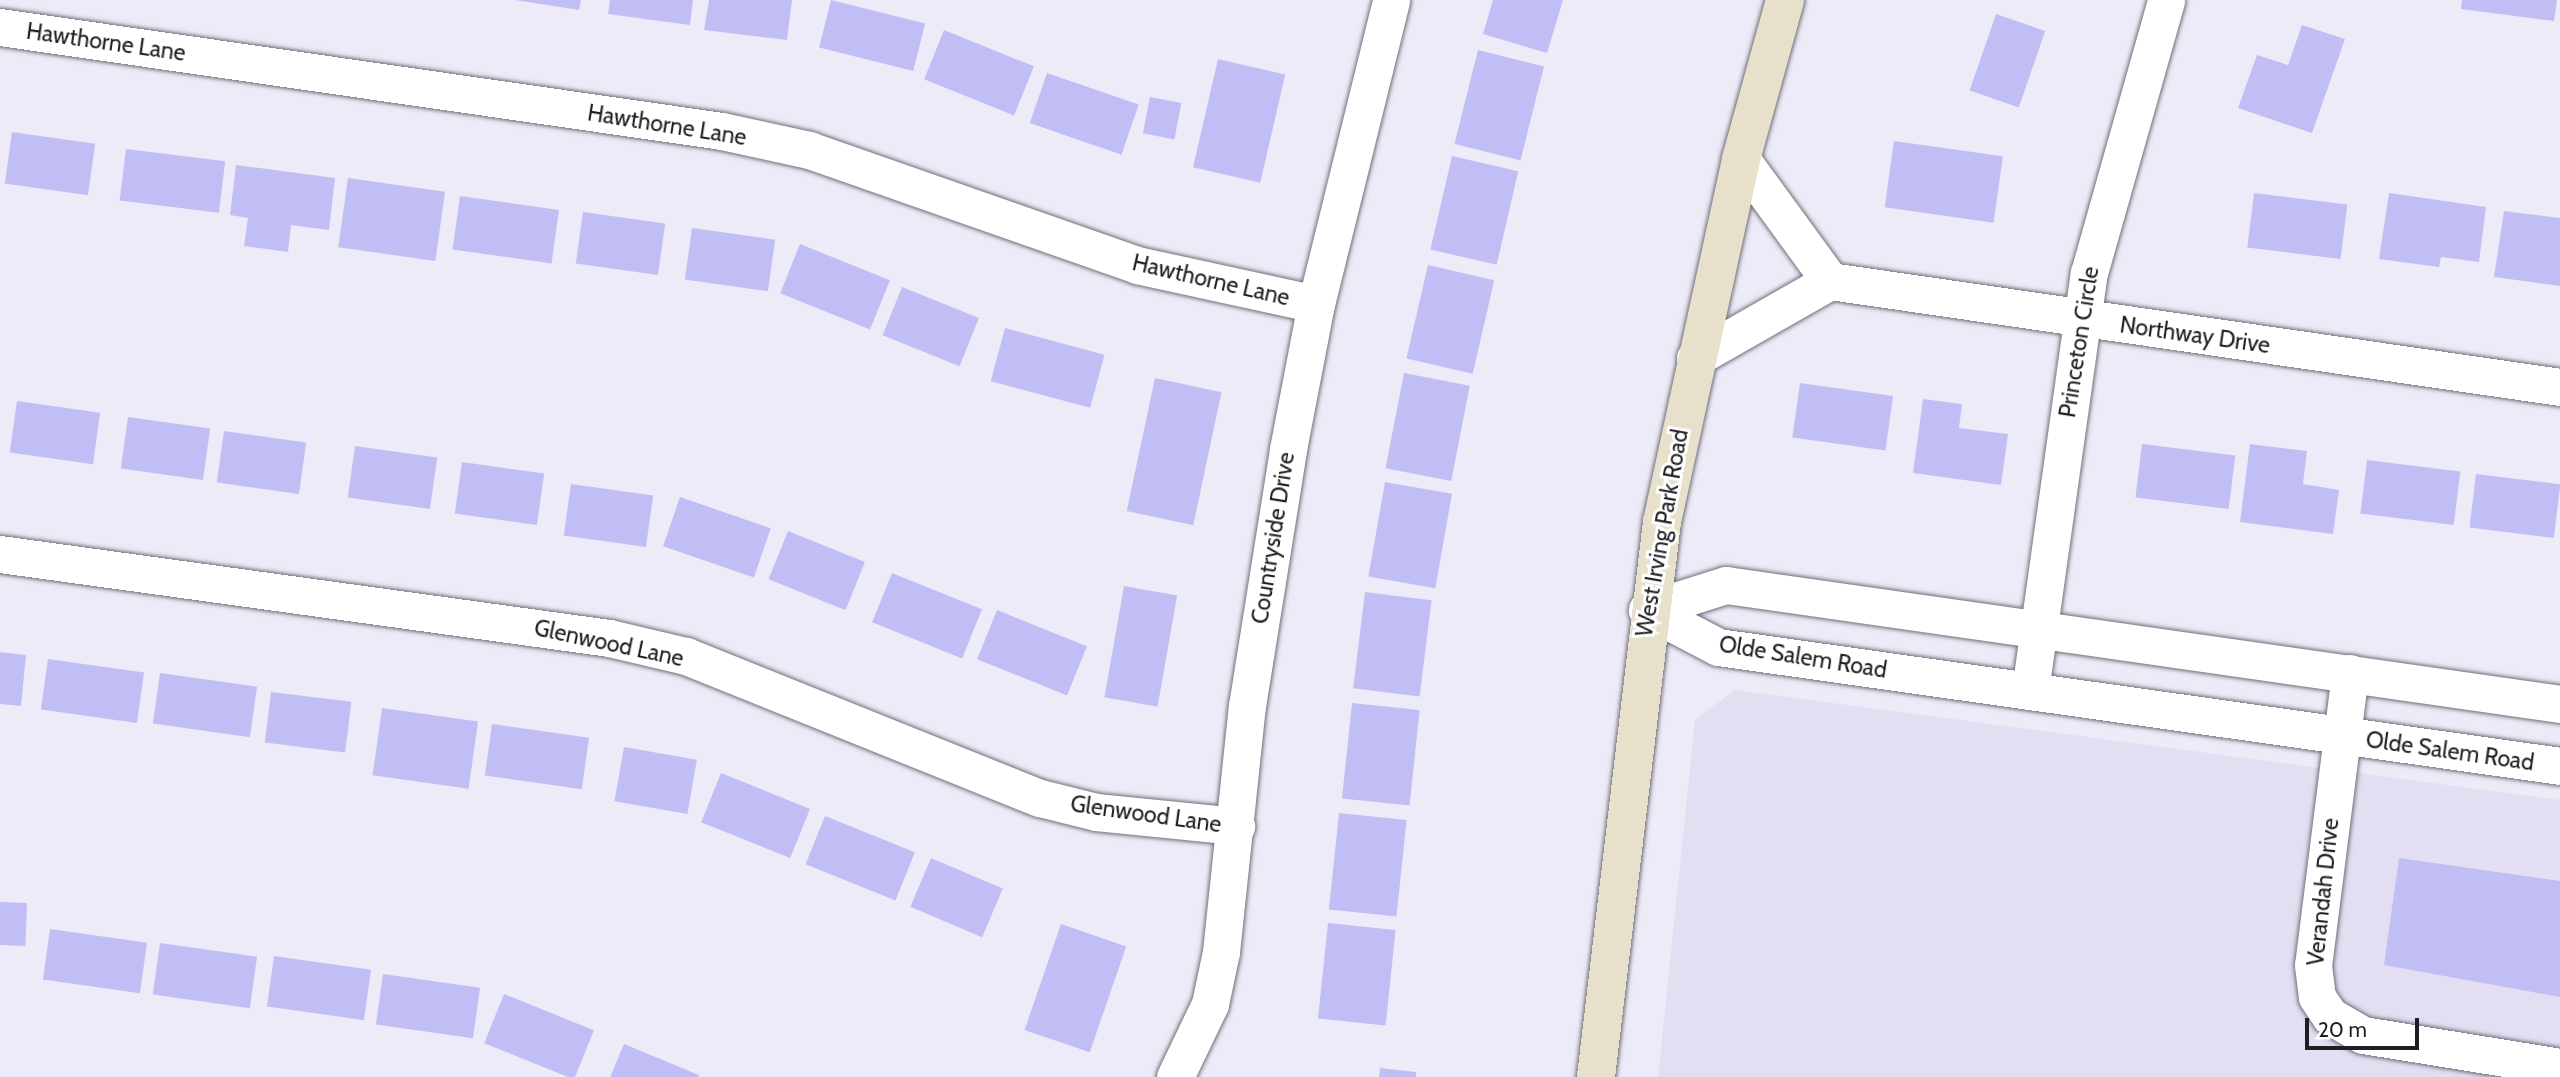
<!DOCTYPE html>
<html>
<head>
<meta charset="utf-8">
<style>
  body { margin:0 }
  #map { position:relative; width:2560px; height:1077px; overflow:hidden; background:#eeebf8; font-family:Cabin,sans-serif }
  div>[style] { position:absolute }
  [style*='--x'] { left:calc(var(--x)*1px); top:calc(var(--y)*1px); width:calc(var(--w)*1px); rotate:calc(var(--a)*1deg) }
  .built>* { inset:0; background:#e3def2 }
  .building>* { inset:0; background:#c1bef5; transform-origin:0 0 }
  .roads { filter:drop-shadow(0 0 2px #716f7a) drop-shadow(0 0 2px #716f7a) }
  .minor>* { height:37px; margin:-18.5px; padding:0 18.5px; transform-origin:18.5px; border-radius:18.5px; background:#fff }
  .secondary>* { height:38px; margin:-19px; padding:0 19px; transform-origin:19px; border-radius:19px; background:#e7e1cc }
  span { translate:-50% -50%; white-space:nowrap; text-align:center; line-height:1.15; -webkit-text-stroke:6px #fff; paint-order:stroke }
  .street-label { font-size:23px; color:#1f1e23 }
  .scale { position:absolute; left:2305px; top:1018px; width:114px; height:32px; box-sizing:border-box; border:4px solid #1f1e23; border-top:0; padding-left:9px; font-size:21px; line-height:24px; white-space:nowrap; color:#1f1e23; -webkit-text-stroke:5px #fff; paint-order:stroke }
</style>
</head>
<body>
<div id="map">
  <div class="built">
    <div style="clip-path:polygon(1735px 690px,2560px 800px,2560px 1077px,1658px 1077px,1695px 720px)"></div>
  </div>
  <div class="building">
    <div style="clip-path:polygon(515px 0,581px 0,579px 10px)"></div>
    <div style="clip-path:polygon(610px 0,693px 0,690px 25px,608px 14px)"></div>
    <div style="clip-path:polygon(709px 0,792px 0,787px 40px,704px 30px)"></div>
    <div style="left:831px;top:0;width:97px;height:49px;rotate:14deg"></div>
    <div style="clip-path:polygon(1493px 0,1563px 0,1547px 53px,1483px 34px)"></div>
    <div style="clip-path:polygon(2462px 0,2557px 0,2554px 21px,2461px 9px)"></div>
    <div style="left:1996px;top:14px;width:52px;height:81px;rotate:19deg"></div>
    <div style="clip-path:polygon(2302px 25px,2345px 39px,2312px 133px,2238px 108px,2257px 55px,2288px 65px)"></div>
    <div style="left:944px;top:30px;width:97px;height:53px;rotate:22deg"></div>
    <div style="left:1478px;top:50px;width:68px;height:97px;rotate:14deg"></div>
    <div style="left:1218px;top:59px;width:69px;height:111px;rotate:13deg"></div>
    <div style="left:1047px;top:73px;width:97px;height:53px;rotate:19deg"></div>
    <div style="left:1150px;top:97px;width:32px;height:37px;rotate:11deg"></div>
    <div style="left:12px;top:132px;width:84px;height:52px;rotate:8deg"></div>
    <div style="left:1894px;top:141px;width:110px;height:67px;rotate:8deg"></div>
    <div style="left:126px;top:149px;width:100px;height:52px;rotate:7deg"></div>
    <div style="left:1452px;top:156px;width:68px;height:96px;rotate:13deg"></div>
    <div style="clip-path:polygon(236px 165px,335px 178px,329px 230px,291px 225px,288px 252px,244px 246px,248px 218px,230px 215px)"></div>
    <div style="left:348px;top:178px;width:98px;height:70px;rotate:8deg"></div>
    <div style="left:2254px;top:193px;width:94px;height:55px;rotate:7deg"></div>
    <div style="clip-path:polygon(2389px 193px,2486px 207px,2479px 262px,2441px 257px,2439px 267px,2379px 259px)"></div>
    <div style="left:460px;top:196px;width:100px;height:54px;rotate:8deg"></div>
    <div style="clip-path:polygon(2504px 211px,2560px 218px,2560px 286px,2494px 277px)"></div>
    <div style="left:583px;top:212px;width:83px;height:52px;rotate:8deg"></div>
    <div style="left:692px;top:228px;width:84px;height:52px;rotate:8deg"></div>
    <div style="left:800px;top:244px;width:97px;height:53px;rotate:22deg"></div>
    <div style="left:1428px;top:265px;width:68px;height:96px;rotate:13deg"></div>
    <div style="left:902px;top:287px;width:83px;height:52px;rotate:22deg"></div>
    <div style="left:1005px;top:328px;width:103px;height:55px;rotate:15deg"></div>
    <div style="left:1404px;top:373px;width:67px;height:97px;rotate:11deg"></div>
    <div style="left:1155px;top:378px;width:68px;height:136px;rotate:12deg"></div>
    <div style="left:1800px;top:383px;width:94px;height:55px;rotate:8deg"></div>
    <div style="clip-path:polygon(1923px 399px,1962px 404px,1959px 428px,2008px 434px,2001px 485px,1913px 473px)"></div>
    <div style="left:17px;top:401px;width:84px;height:52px;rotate:8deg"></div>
    <div style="left:128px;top:417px;width:83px;height:52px;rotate:8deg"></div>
    <div style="left:224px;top:431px;width:83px;height:52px;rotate:8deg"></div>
    <div style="left:2142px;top:444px;width:94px;height:54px;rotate:7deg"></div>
    <div style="clip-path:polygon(2250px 444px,2307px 451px,2303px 484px,2339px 490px,2333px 534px,2240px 522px)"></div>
    <div style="left:355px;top:446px;width:83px;height:52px;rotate:8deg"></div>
    <div style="left:2367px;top:460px;width:94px;height:54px;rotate:7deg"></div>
    <div style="left:462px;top:462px;width:83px;height:52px;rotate:8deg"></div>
    <div style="left:2476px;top:474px;width:85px;height:54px;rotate:7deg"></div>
    <div style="left:1385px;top:482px;width:68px;height:96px;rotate:10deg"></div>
    <div style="left:571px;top:484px;width:83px;height:52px;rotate:8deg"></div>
    <div style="left:680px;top:497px;width:96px;height:52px;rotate:19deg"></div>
    <div style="left:788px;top:531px;width:83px;height:52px;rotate:22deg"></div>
    <div style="left:892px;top:573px;width:97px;height:53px;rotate:22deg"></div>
    <div style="left:1124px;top:586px;width:54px;height:113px;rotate:10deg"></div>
    <div style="left:1365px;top:592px;width:67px;height:97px;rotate:7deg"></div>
    <div style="left:997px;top:610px;width:97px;height:53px;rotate:22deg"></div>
    <div style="clip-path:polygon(0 652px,26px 655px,21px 706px,0 704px)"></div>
    <div style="left:48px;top:659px;width:97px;height:51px;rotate:8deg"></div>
    <div style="left:160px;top:673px;width:98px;height:51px;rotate:8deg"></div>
    <div style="left:271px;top:692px;width:81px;height:51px;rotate:7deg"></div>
    <div style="left:1352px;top:703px;width:68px;height:96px;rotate:6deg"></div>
    <div style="left:382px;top:708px;width:97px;height:68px;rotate:8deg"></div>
    <div style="left:492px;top:724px;width:98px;height:52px;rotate:8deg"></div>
    <div style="left:624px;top:747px;width:74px;height:55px;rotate:10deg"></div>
    <div style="left:721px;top:773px;width:96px;height:53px;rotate:22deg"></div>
    <div style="left:1339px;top:813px;width:68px;height:97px;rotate:6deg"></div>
    <div style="left:825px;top:816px;width:97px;height:52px;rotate:22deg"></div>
    <div style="left:931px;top:858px;width:78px;height:53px;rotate:23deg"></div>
    <div style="clip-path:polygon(2399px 858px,2560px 881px,2560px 997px,2384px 965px)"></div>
    <div style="left:0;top:902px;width:27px;height:43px;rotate:2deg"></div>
    <div style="left:1328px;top:923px;width:68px;height:96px;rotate:6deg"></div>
    <div style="left:1061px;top:924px;width:69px;height:112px;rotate:19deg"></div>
    <div style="left:50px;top:929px;width:98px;height:51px;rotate:8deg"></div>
    <div style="left:160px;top:943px;width:98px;height:52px;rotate:8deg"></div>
    <div style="left:274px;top:956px;width:98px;height:51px;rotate:8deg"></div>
    <div style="left:383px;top:974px;width:98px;height:51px;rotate:8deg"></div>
    <div style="left:504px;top:994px;width:97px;height:53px;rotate:22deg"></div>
    <div style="clip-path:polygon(624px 1044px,699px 1075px,698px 1077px,610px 1077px)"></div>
    <div style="clip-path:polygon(1380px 1068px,1416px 1072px,1416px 1077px,1379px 1077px)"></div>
  </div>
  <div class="roads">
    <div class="minor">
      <div style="--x:0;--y:27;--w:729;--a:8.2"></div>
      <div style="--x:722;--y:131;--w:89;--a:12.3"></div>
      <div style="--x:809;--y:150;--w:348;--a:19.3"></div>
      <div style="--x:1137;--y:265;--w:183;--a:12.3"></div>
      <div style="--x:1741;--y:159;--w:151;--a:53.9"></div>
      <div style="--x:1695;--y:358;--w:155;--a:-29.7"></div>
      <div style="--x:1830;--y:281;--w:738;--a:8.26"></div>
      <div style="--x:0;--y:554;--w:615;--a:7.85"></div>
      <div style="--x:609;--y:638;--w:79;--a:13.2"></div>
      <div style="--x:686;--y:656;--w:381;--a:21.9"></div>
      <div style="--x:1040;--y:798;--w:58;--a:14"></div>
      <div style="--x:1096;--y:812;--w:141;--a:5.7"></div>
      <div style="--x:1647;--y:610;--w:80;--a:27.5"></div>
      <div style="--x:1718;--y:647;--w:850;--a:8.04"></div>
      <div style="--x:1647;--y:610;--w:83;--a:-17.6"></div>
      <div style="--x:1726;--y:585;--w:842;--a:8.12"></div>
      <div style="--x:2350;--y:673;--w:294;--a:97.2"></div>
      <div style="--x:2313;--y:965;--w:32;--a:83"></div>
      <div style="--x:2317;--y:997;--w:23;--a:56"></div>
      <div style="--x:2330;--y:1016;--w:38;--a:30"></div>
      <div style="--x:2363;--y:1035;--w:200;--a:9.2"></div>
      <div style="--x:2030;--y:691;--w:422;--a:-82"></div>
      <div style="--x:2089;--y:273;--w:284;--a:-74.2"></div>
      <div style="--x:1175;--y:1077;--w:81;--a:-64.4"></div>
      <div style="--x:1210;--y:1004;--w:53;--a:-78.1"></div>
      <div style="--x:1221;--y:952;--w:247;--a:-84"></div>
      <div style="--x:1247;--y:706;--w:260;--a:-80.9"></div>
      <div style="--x:1288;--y:449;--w:148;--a:-79.1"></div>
      <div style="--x:1316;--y:304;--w:313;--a:-76.1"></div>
    </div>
    <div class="secondary">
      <div style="--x:1596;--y:1077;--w:559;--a:-83.22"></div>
      <div style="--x:1662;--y:522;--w:371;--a:-77.7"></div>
      <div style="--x:1741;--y:159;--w:165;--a:-74.5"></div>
    </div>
  </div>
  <div class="street-label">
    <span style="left:106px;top:42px;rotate:8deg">Hawthorne Lane</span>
    <span style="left:667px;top:125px;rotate:9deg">Hawthorne Lane</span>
    <span style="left:1211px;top:280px;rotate:13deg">Hawthorne Lane</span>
    <span style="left:2195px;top:335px;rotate:8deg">Northway Drive</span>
    <span style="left:2079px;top:342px;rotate:-81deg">Princeton Circle</span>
    <span style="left:1662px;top:533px;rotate:-80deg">West Irving Park Road</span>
    <span style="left:1273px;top:538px;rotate:-81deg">Countryside Drive</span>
    <span style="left:609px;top:643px;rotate:12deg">Glenwood Lane</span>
    <span style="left:1803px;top:657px;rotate:9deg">Olde Salem Road</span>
    <span style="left:2450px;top:751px;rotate:8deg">Olde Salem Road</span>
    <span style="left:1146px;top:814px;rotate:8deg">Glenwood Lane</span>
    <span style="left:2323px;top:892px;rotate:-84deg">Verandah Drive</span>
  </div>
  <div class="scale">20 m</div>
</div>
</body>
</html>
